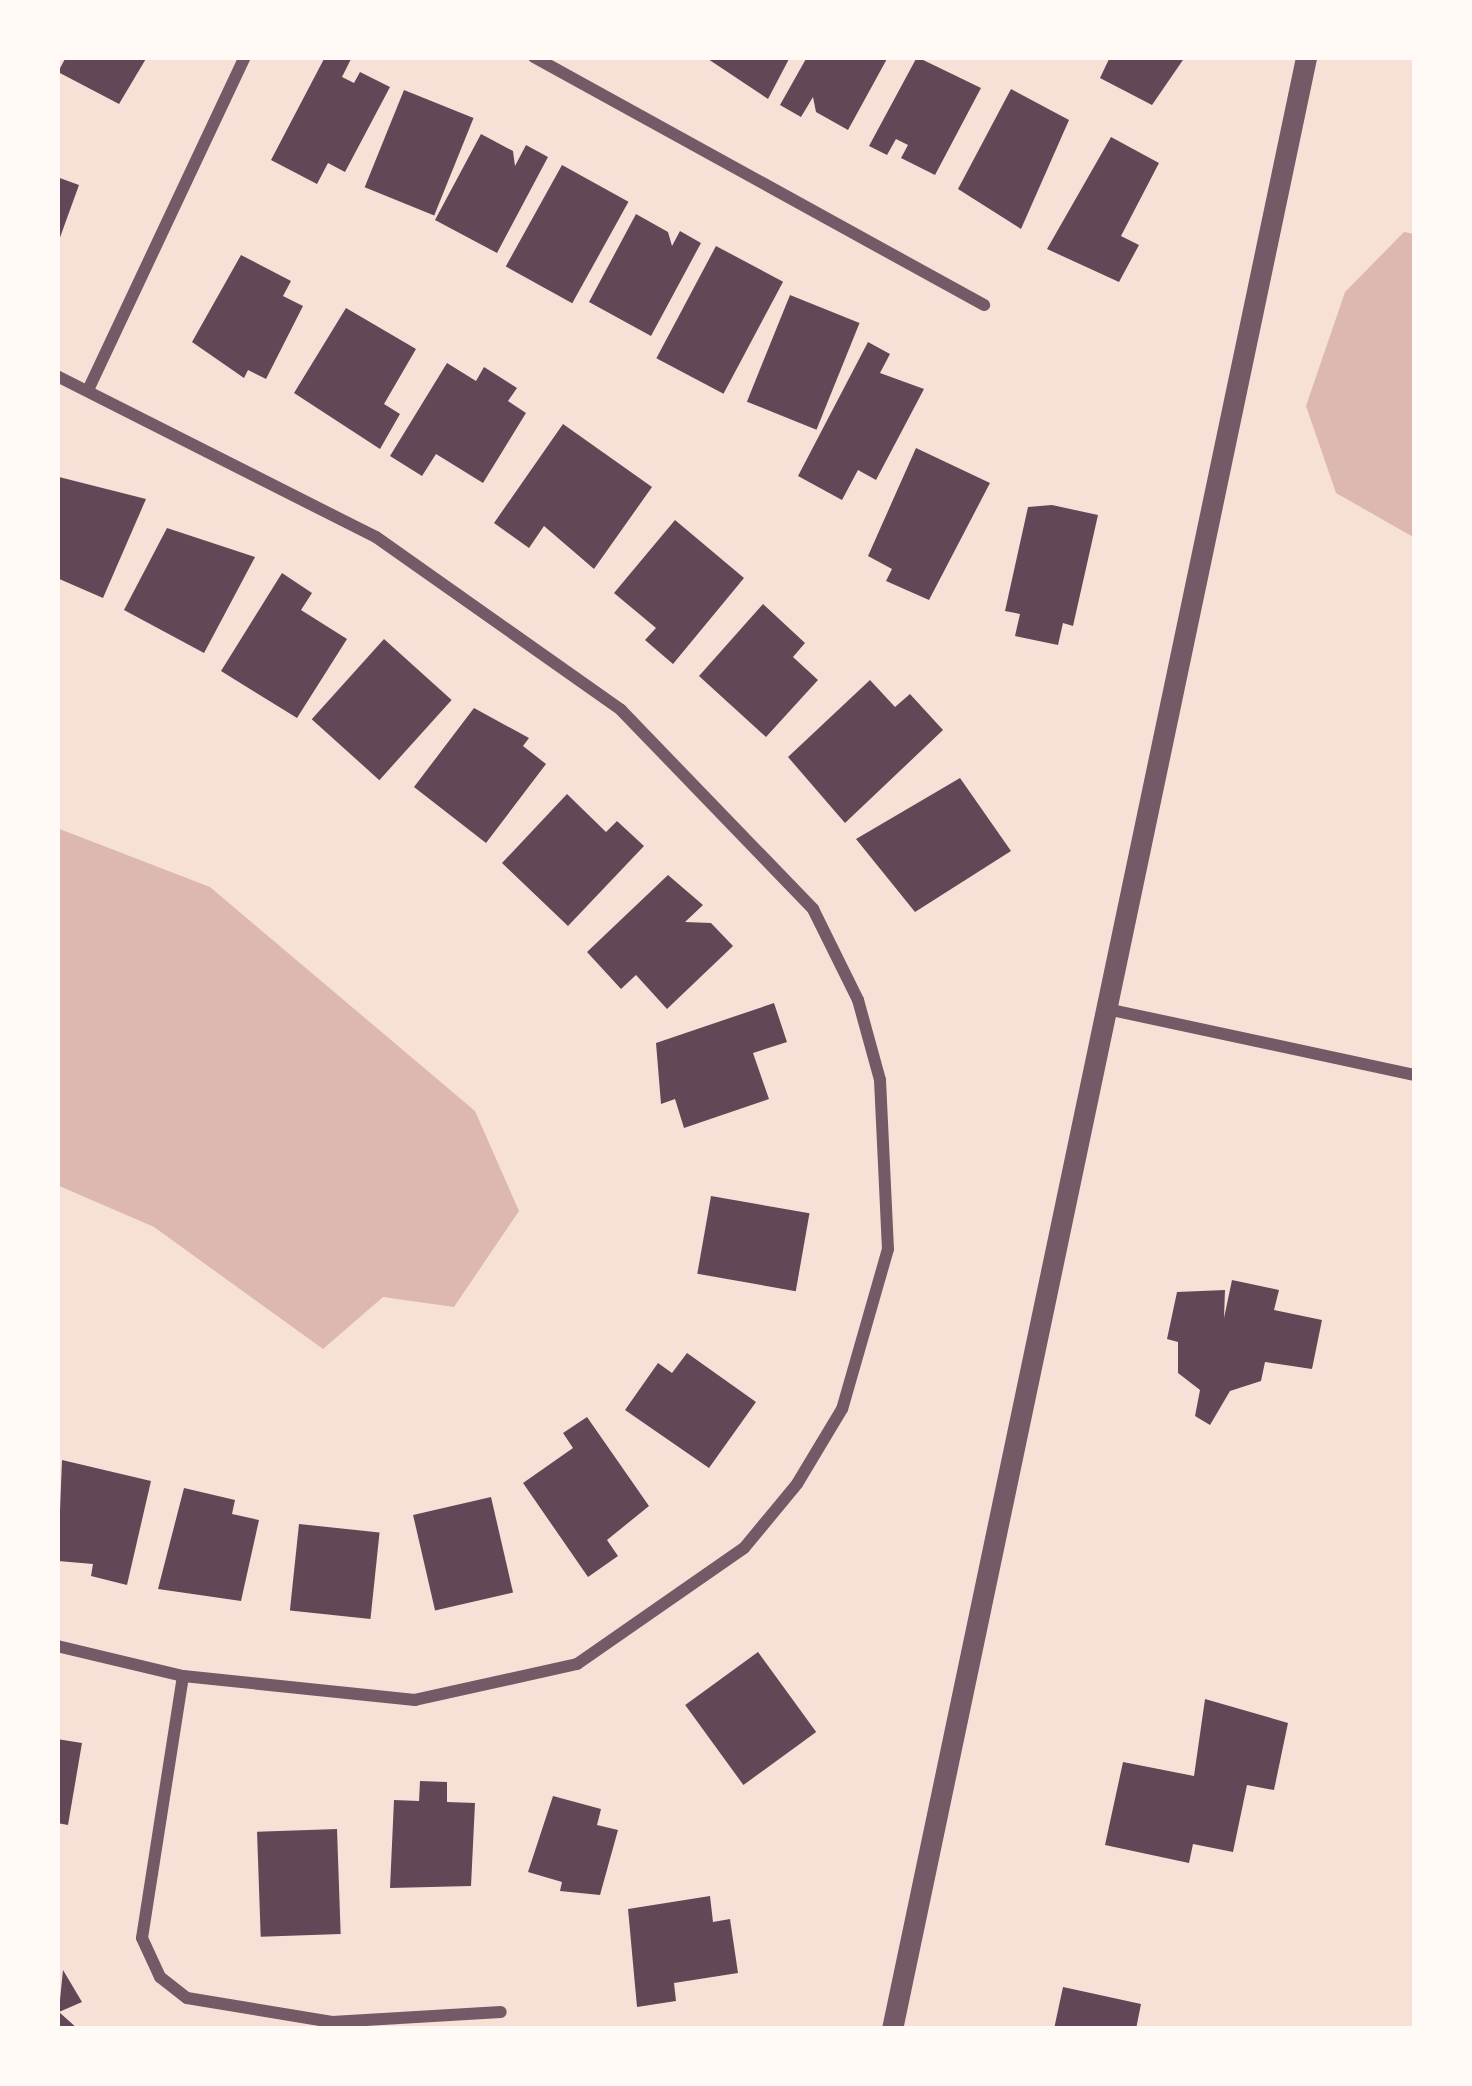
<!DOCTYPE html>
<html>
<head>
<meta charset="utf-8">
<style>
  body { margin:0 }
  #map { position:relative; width:1472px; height:2086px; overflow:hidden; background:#f7e1d7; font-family:Cabin,sans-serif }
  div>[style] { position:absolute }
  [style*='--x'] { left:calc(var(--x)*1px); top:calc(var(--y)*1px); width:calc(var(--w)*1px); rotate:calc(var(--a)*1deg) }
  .water>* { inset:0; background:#dcb8b0 }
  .building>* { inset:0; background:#644757; transform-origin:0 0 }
  .minor>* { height:12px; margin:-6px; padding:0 6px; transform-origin:6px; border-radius:6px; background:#755966 }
  .tertiary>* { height:21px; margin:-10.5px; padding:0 10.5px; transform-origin:10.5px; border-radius:10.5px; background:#755966 }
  span { translate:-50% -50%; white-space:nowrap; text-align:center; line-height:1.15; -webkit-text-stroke:12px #fffaf5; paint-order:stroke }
  .frame { position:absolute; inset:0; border:60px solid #fffaf5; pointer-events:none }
</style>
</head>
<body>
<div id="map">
  <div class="water">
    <div style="clip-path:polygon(1404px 232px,1415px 234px,1415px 538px,1336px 493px,1306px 406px,1345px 292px)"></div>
    <div style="clip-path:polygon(57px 828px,210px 887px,475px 1111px,519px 1211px,454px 1307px,383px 1297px,323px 1349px,154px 1227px,57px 1185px)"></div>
  </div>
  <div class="building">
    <div style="clip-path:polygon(66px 57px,147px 57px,119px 104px,58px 72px)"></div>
    <div style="clip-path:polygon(325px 57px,352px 57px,342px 77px,354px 83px,360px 72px,390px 87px,345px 172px,328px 163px,317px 184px,271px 160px)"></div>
    <div style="clip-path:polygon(705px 57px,790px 57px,768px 99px)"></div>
    <div style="clip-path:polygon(807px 57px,888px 57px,848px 130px,816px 112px,813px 97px,801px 117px,780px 105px)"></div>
    <div style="clip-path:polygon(917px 57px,981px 88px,935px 175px,901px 158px,908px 145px,896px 139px,887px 155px,869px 146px)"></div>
    <div style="clip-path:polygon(1110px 57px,1185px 57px,1152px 105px,1100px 78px)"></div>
    <div style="clip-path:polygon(1011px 89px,1069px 120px,1021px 229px,958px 189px)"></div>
    <div style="left:404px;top:90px;width:75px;height:105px;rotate:22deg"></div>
    <div style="clip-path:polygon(481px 134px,513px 151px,515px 166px,526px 145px,548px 157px,497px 253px,435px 220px)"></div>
    <div style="clip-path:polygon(1111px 137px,1159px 163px,1121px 236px,1139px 245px,1119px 282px,1047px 249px)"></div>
    <div style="left:562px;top:165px;width:76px;height:116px;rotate:29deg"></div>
    <div style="clip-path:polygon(57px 177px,79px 185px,58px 243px,57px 243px)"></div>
    <div style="clip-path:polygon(636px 214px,668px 232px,672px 246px,680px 231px,701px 243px,651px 336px,589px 302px)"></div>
    <div style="left:716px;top:246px;width:76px;height:127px;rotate:28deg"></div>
    <div style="clip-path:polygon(241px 255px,291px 281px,283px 296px,303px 306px,266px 379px,248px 370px,244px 378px,192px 342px)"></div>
    <div style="left:790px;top:295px;width:75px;height:115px;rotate:22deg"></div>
    <div style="clip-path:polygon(346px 308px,416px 349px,384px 404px,400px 414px,380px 449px,294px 393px)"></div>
    <div style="clip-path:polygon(868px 342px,890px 354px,880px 373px,924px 389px,876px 480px,858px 470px,842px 500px,798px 476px)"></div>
    <div style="clip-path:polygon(447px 363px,476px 381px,484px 367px,517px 388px,508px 401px,526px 413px,483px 483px,436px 454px,422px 476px,390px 456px)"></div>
    <div style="clip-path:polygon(563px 424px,652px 487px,594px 569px,544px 526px,529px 548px,494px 523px)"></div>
    <div style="clip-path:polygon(916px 448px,990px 483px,929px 600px,886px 581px,892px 569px,868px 556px)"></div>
    <div style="clip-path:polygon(59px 477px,146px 499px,103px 598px,57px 578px)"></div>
    <div style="clip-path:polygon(1052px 505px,1098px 515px,1073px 626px,1063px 623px,1058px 645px,1015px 636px,1020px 614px,1005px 611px,1028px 507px)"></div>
    <div style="clip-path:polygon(675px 520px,744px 578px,673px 664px,645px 640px,656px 628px,614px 593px)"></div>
    <div style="clip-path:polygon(167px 528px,255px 557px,204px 653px,124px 610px)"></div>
    <div style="clip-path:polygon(282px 573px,312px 593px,301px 610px,347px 639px,297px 718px,221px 671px)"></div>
    <div style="clip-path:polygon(763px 604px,805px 643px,793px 657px,818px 680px,766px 737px,699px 676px)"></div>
    <div style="left:384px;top:639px;width:91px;height:108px;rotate:42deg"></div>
    <div style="clip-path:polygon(870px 680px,895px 707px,910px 694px,943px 730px,845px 823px,788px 757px)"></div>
    <div style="clip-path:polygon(474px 708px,529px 738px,523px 746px,546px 764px,486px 843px,414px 787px)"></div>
    <div style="clip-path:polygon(960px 778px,1011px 851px,915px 912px,856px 839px)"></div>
    <div style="clip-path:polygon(567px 794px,606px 832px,617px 821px,644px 846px,568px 926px,502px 863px)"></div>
    <div style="clip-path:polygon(668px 875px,703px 905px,685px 922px,711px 923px,733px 946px,667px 1009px,636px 975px,621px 989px,587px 952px)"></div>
    <div style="clip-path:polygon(774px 1003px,787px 1042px,753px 1053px,769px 1099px,684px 1128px,675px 1099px,661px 1104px,656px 1043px)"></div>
    <div style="left:711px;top:1196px;width:100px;height:79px;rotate:10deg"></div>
    <div style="clip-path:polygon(1232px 1280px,1279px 1290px,1274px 1310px,1322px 1320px,1312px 1369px,1265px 1362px,1261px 1381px,1230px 1391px,1210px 1425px,1195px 1416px,1200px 1390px,1178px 1373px,1178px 1342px,1167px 1339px,1177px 1292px,1225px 1290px,1224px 1318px)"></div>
    <div style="clip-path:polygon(687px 1353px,756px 1402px,709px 1468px,625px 1410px,658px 1363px,672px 1373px)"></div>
    <div style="clip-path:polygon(587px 1417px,649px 1506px,607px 1540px,618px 1556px,588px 1577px,523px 1483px,573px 1448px,563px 1433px)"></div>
    <div style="clip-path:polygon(62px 1460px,151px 1481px,127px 1585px,91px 1576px,93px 1564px,58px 1561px)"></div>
    <div style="clip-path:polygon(184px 1488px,235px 1500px,232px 1514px,259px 1520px,241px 1601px,158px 1589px)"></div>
    <div style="left:491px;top:1497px;width:98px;height:80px;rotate:77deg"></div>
    <div style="left:299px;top:1524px;width:81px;height:87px;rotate:6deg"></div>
    <div style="left:758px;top:1652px;width:99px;height:90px;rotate:54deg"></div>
    <div style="clip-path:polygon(1205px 1699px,1288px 1723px,1274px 1790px,1247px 1785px,1233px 1852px,1193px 1844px,1189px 1863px,1105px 1845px,1123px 1762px,1194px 1776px)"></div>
    <div style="clip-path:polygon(57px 1739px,82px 1743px,68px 1825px,57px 1823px)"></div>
    <div style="clip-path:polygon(420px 1781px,447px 1782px,447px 1802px,475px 1803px,471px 1886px,390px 1888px,394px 1800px,419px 1801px)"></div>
    <div style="clip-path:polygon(553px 1796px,601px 1809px,597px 1825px,618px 1830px,600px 1895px,560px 1891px,562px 1882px,528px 1872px)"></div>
    <div style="left:337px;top:1829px;width:105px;height:80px;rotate:88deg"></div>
    <div style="clip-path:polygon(710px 1896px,713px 1922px,730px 1919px,738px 1973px,674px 1983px,676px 2001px,637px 2007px,628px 1909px)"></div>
    <div style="clip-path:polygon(63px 1970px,82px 2002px,59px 2012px,78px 2029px,57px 2029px)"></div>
    <div style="clip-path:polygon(1063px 1987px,1141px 2004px,1136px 2029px,1054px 2029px)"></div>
  </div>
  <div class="minor">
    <div style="--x:534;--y:57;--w:514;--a:28.86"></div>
    <div style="--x:57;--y:376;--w:357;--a:26.8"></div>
    <div style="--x:376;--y:537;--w:300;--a:35.2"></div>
    <div style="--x:621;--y:710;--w:277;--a:46"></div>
    <div style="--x:813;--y:909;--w:102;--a:63.7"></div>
    <div style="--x:858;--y:1000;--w:83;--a:74.6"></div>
    <div style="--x:880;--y:1080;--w:169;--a:87.3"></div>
    <div style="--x:888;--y:1249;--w:166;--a:106"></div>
    <div style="--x:842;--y:1409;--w:87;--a:121"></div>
    <div style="--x:797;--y:1484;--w:83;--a:129.6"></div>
    <div style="--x:744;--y:1548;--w:203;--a:145.2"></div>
    <div style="--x:577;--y:1664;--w:166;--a:167.5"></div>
    <div style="--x:415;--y:1700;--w:233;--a:-174.1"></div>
    <div style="--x:183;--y:1676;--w:130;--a:-166.6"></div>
    <div style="--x:89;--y:388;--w:366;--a:-64.8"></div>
    <div style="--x:1107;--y:1009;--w:315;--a:12.1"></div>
    <div style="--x:183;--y:1676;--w:265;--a:98.9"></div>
    <div style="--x:142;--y:1938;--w:43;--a:65.2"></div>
    <div style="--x:160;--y:1977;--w:34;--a:38"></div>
    <div style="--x:187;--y:1998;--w:147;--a:9.4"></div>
    <div style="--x:332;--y:2022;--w:169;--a:-3.4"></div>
  </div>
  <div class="tertiary">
    <div style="--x:892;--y:2029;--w:2015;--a:-78.14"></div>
  </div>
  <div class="frame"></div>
</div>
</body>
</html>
